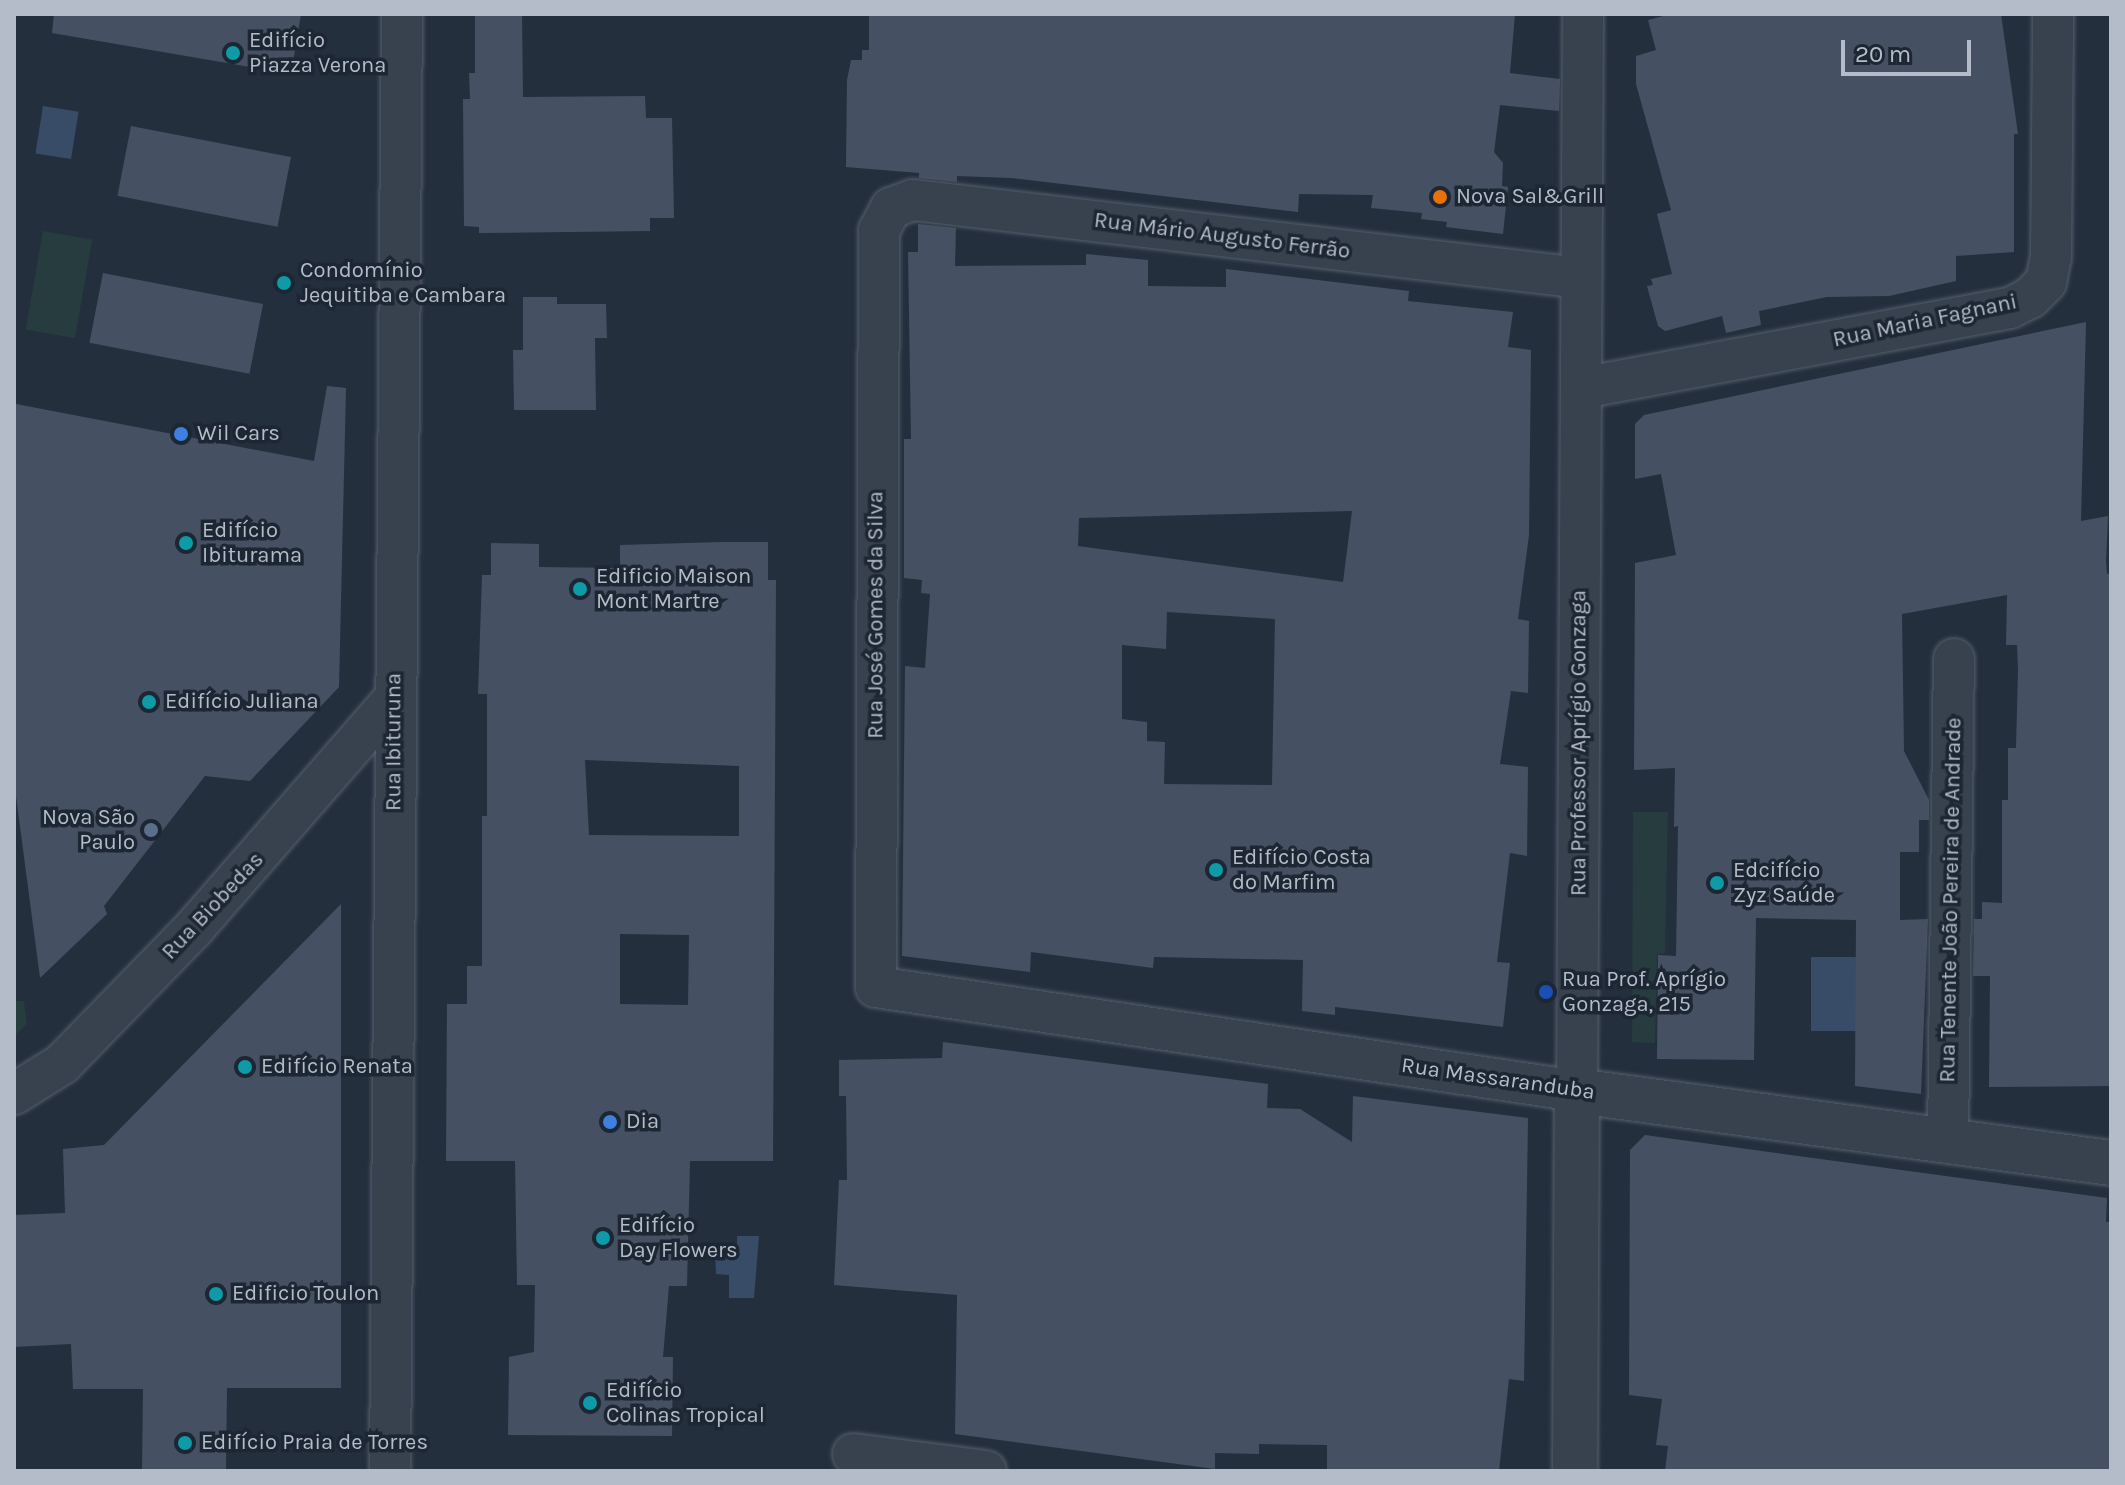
<!DOCTYPE html>
<html>
<head>
<meta charset="utf-8">
<style>
  body { margin:0 }
  #map { position:relative; width:2125px; height:1485px; overflow:hidden; background:#242f3e; font-family:Karla,sans-serif }
  div>[style] { position:absolute }
  [style*='--x'] { left:calc(var(--x)*1px); top:calc(var(--y)*1px); width:calc(var(--w)*1px); rotate:calc(var(--a)*1deg) }
  .green>* { inset:0; background:#263c3f; transform-origin:0 0 }
  .water>* { inset:0; background:#394c67; transform-origin:0 0 }
  .building>* { inset:0; background:#455162; transform-origin:0 0 }
  .roads { filter:drop-shadow(0 0 2px #565f6c) drop-shadow(0 0 2px #565f6c) }
  .minor>* { height:40px; margin:-20px; padding:0 20px; transform-origin:20px; border-radius:20px; background:#38414e }
  .tertiary>* { height:44px; margin:-22px; padding:0 22px; transform-origin:22px; border-radius:22px; background:#38414e }
  .dots>* { width:22px; height:22px; translate:-50% -50%; box-sizing:border-box; border:4px solid #1d2633; border-radius:50% }
  span { translate:-50% -50%; white-space:nowrap; text-align:center; line-height:1.15; -webkit-text-stroke:7px #1d2633; paint-order:stroke }
  .poi-label { font-size:22px; color:#b4bcc9 }
  .left { translate:0 -50%; text-align:left }
  .right { translate:-100% -50%; text-align:right }
  .street-label { font-size:22px; color:#b4bcc9 }
  .frame { position:absolute; inset:0; border:16px solid #b4bcc9; pointer-events:none }
  .scale { position:absolute; left:1841px; top:40px; width:130px; height:36px; box-sizing:border-box; border:4px solid #b4bcc9; border-top:0; padding-left:10px; font-size:24px; line-height:28px; white-space:nowrap; color:#b4bcc9; -webkit-text-stroke:6px #1d2633; paint-order:stroke }
</style>
</head>
<body>
<div id="map">
  <div class="green">
    <div style="left:43px;top:231px;width:50px;height:100px;rotate:10deg"></div>
    <div style="clip-path:polygon(1633px 812px,1668px 812px,1665px 953px,1657px 954px,1655px 1043px,1632px 1042px)"></div>
    <div style="clip-path:polygon(14px 1001px,24px 1001px,27px 1024px,14px 1036px)"></div>
  </div>
  <div class="water">
    <div style="left:43px;top:106px;width:36px;height:48px;rotate:9deg"></div>
    <div style="left:1811px;top:957px;width:45px;height:74px"></div>
    <div style="clip-path:polygon(737px 1236px,759px 1236px,754px 1298px,729px 1298px,729px 1275px,716px 1274px,715px 1251px,737px 1251px)"></div>
  </div>
  <div class="building">
    <div style="clip-path:polygon(54px 14px,301px 14px,291px 74px,52px 33px)"></div>
    <div style="clip-path:polygon(475px 14px,522px 14px,523px 97px,645px 96px,646px 118px,672px 118px,674px 218px,650px 218px,650px 231px,479px 233px,479px 227px,464px 226px,463px 99px,470px 99px,469px 73px,475px 73px)"></div>
    <div style="clip-path:polygon(869px 14px,1515px 14px,1510px 73px,1560px 79px,1559px 111px,1500px 105px,1494px 152px,1503px 163px,1502px 186px,1508px 187px,1503px 234px,1446px 227px,1447px 222px,1421px 219px,1422px 213px,1371px 208px,1373px 195px,1299px 194px,1298px 212px,1011px 178px,957px 176px,957px 182px,919px 178px,919px 173px,846px 167px,847px 80px,851px 60px,862px 60px,862px 50px,869px 50px)"></div>
    <div style="clip-path:polygon(1671px 14px,2001px 14px,2018px 134px,2014px 134px,2014px 252px,1956px 256px,1956px 281px,1889px 296px,1827px 297px,1759px 311px,1761px 325px,1726px 333px,1722px 316px,1665px 331px,1658px 326px,1647px 286px,1653px 285px,1651px 279px,1672px 274px,1657px 214px,1671px 210px,1636px 84px,1636px 56px,1656px 50px,1648px 20px)"></div>
    <div style="left:131px;top:126px;width:163px;height:71px;rotate:11deg"></div>
    <div style="clip-path:polygon(evenodd,918px 224px,956px 228px,955px 266px,1086px 265px,1086px 254px,1148px 260px,1148px 286px,1226px 287px,1226px 269px,1409px 291px,1408px 301px,1513px 312px,1508px 347px,1531px 350px,1529px 535px,1518px 619px,1529px 621px,1528px 693px,1511px 691px,1500px 764px,1528px 767px,1527px 856px,1510px 853px,1497px 962px,1510px 963px,1503px 1027px,1335px 1007px,1335px 1015px,1302px 1011px,1303px 960px,1154px 957px,1153px 968px,1031px 952px,1030px 972px,902px 956px,905px 666px,925px 668px,930px 594px,921px 593px,922px 580px,904px 578px,904px 439px,911px 439px,908px 252px,918px 252px,918px 224px,1352px 511px,1343px 582px,1078px 546px,1079px 518px,1352px 511px,918px 224px,1167px 612px,1275px 619px,1272px 785px,1164px 784px,1165px 742px,1147px 741px,1147px 722px,1122px 719px,1122px 645px,1166px 649px,1167px 612px)"></div>
    <div style="left:103px;top:273px;width:163px;height:71px;rotate:11deg"></div>
    <div style="clip-path:polygon(523px 297px,557px 297px,557px 304px,606px 304px,607px 338px,595px 338px,596px 410px,514px 410px,513px 350px,523px 350px)"></div>
    <div style="clip-path:polygon(2086px 322px,2081px 521px,2108px 516px,2106px 561px,2107px 574px,2111px 573px,2111px 1086px,1989px 1087px,1990px 976px,1973px 976px,1974px 919px,1982px 919px,1982px 902px,2002px 903px,2002px 800px,2008px 800px,2008px 748px,2016px 748px,2018px 670px,2017px 645px,2006px 645px,2007px 595px,1902px 614px,1904px 751px,1929px 800px,1929px 820px,1919px 820px,1919px 852px,1900px 852px,1900px 920px,1928px 919px,1921px 1094px,1855px 1086px,1856px 920px,1756px 918px,1754px 1060px,1657px 1059px,1658px 955px,1676px 956px,1678px 826px,1674px 827px,1675px 768px,1634px 770px,1635px 563px,1676px 555px,1661px 474px,1635px 479px,1635px 424px,1644px 415px)"></div>
    <div style="clip-path:polygon(327px 386px,346px 388px,339px 687px,250px 781px,205px 776px,104px 906px,107px 914px,40px 978px,14px 781px,16px 404px,314px 461px)"></div>
    <div style="clip-path:polygon(evenodd,721px 542px,768px 542px,768px 580px,776px 580px,773px 1161px,690px 1161px,687px 1286px,669px 1286px,663px 1357px,673px 1357px,672px 1436px,508px 1435px,509px 1357px,534px 1352px,535px 1285px,517px 1285px,515px 1161px,446px 1161px,447px 1004px,467px 1004px,467px 966px,482px 966px,482px 816px,487px 816px,487px 694px,478px 694px,482px 575px,491px 575px,491px 543px,539px 544px,539px 567px,620px 568px,620px 545px,721px 542px,585px 760px,739px 766px,739px 836px,589px 835px,585px 760px,721px 542px,620px 934px,689px 935px,688px 1005px,620px 1004px,620px 934px)"></div>
    <div style="clip-path:polygon(341px 904px,341px 1388px,227px 1388px,226px 1471px,142px 1471px,143px 1389px,73px 1389px,71px 1344px,14px 1347px,14px 1215px,65px 1213px,63px 1149px,104px 1145px)"></div>
    <div style="clip-path:polygon(943px 1042px,1268px 1084px,1267px 1108px,1300px 1109px,1352px 1142px,1353px 1096px,1528px 1118px,1524px 1381px,1509px 1379px,1499px 1471px,1327px 1471px,1327px 1445px,1259px 1444px,1259px 1454px,1215px 1453px,1215px 1469px,955px 1434px,957px 1295px,834px 1285px,839px 1180px,847px 1180px,846px 1096px,839px 1096px,839px 1060px,942px 1058px)"></div>
    <div style="clip-path:polygon(1645px 1135px,2107px 1198px,2106px 1222px,2111px 1222px,2111px 1471px,1665px 1471px,1668px 1446px,1656px 1445px,1662px 1399px,1629px 1395px,1630px 1150px)"></div>
  </div>
  <div class="roads">
    <div class="minor">
      <div style="--x:1581;--y:278;--w:673;--a:-173.34"></div>
      <div style="--x:913;--y:200;--w:23;--a:160"></div>
      <div style="--x:891;--y:208;--w:26;--a:118"></div>
      <div style="--x:879;--y:231;--w:756;--a:90.23"></div>
      <div style="--x:876;--y:987;--w:709;--a:8.44"></div>
      <div style="--x:1577;--y:1091;--w:1077;--a:-89.68"></div>
      <div style="--x:1582;--y:388;--w:435;--a:-10.6"></div>
      <div style="--x:2010;--y:308;--w:22;--a:-27"></div>
      <div style="--x:2030;--y:298;--w:23;--a:-45"></div>
      <div style="--x:2046;--y:282;--w:25;--a:-79"></div>
      <div style="--x:2051;--y:257;--w:243;--a:-89.5"></div>
      <div style="--x:14;--y:1094;--w:57;--a:-32"></div>
      <div style="--x:62;--y:1064;--w:191;--a:-45.8"></div>
      <div style="--x:195;--y:927;--w:303;--a:-48.9"></div>
      <div style="--x:1948;--y:1141;--w:482;--a:-89.3"></div>
      <div style="--x:853;--y:1454;--w:134;--a:7.3"></div>
      <div style="--x:390;--y:1471;--w:1457;--a:-89.53"></div>
    </div>
    <div class="tertiary">
      <div style="--x:1575;--y:1471;--w:380;--a:-89.7"></div>
      <div style="--x:1577;--y:1091;--w:539;--a:7.68"></div>
    </div>
  </div>
  <div class="dots">
    <div style="left:233px;top:53px;background:#0f9aa8"></div>
    <div style="left:1440px;top:197px;background:#e8710a"></div>
    <div style="left:284px;top:283px;background:#0f9aa8"></div>
    <div style="left:181px;top:434px;background:#3f7fe0"></div>
    <div style="left:186px;top:543px;background:#0f9aa8"></div>
    <div style="left:580px;top:589px;background:#0f9aa8"></div>
    <div style="left:149px;top:702px;background:#0f9aa8"></div>
    <div style="left:151px;top:830px;background:#5c6f8a"></div>
    <div style="left:1216px;top:870px;background:#0f9aa8"></div>
    <div style="left:1717px;top:883px;background:#0f9aa8"></div>
    <div style="left:1546px;top:992px;background:#1a4fb4"></div>
    <div style="left:245px;top:1067px;background:#0f9aa8"></div>
    <div style="left:610px;top:1122px;background:#3f7fe0"></div>
    <div style="left:603px;top:1238px;background:#0f9aa8"></div>
    <div style="left:216px;top:1294px;background:#0f9aa8"></div>
    <div style="left:590px;top:1403px;background:#0f9aa8"></div>
    <div style="left:185px;top:1443px;background:#0f9aa8"></div>
  </div>
  <div class="poi-label">
    <span class="left" style="left:249px;top:53px">Edifício<br>Piazza Verona</span>
    <span class="left" style="left:1456px;top:197px">Nova Sal&amp;Grill</span>
    <span class="left" style="left:300px;top:283px">Condomínio<br>Jequitiba e Cambara</span>
    <span class="left" style="left:197px;top:434px">Wil Cars</span>
    <span class="left" style="left:202px;top:543px">Edifício<br>Ibiturama</span>
    <span class="left" style="left:596px;top:589px">Edificio Maison<br>Mont Martre</span>
    <span class="left" style="left:165px;top:702px">Edifício Juliana</span>
    <span class="right" style="left:135px;top:830px">Nova São<br>Paulo</span>
    <span class="left" style="left:1232px;top:870px">Edifício Costa<br>do Marfim</span>
    <span class="left" style="left:1733px;top:883px">Edcifício<br>Zyz Saúde</span>
    <span class="left" style="left:1562px;top:992px">Rua Prof. Aprígio<br>Gonzaga, 215</span>
    <span class="left" style="left:261px;top:1067px">Edifício Renata</span>
    <span class="left" style="left:626px;top:1122px">Dia</span>
    <span class="left" style="left:619px;top:1238px">Edifício<br>Day Flowers</span>
    <span class="left" style="left:232px;top:1294px">Edificio Toulon</span>
    <span class="left" style="left:606px;top:1403px">Edifício<br>Colinas Tropical</span>
    <span class="left" style="left:201px;top:1443px">Edifício Praia de Torres</span>
  </div>
  <div class="street-label">
    <span style="left:1222px;top:236px;rotate:7deg">Rua Mário Augusto Ferrão</span>
    <span style="left:1925px;top:321px;rotate:-12deg">Rua Maria Fagnani</span>
    <span style="left:876px;top:615px;rotate:-90deg">Rua José Gomes da Silva</span>
    <span style="left:394px;top:742px;rotate:-90deg">Rua Ibituruna</span>
    <span style="left:1579px;top:743px;rotate:-90deg">Rua Professor Aprígio Gonzaga</span>
    <span style="left:1951px;top:900px;rotate:-89deg">Rua Tenente João Pereira de Andrade</span>
    <span style="left:213px;top:906px;rotate:-47deg">Rua Biobedas</span>
    <span style="left:1498px;top:1079px;rotate:8deg">Rua Massaranduba</span>
  </div>
  <div class="frame"></div>
  <div class="scale">20 m</div>
</div>
</body>
</html>
